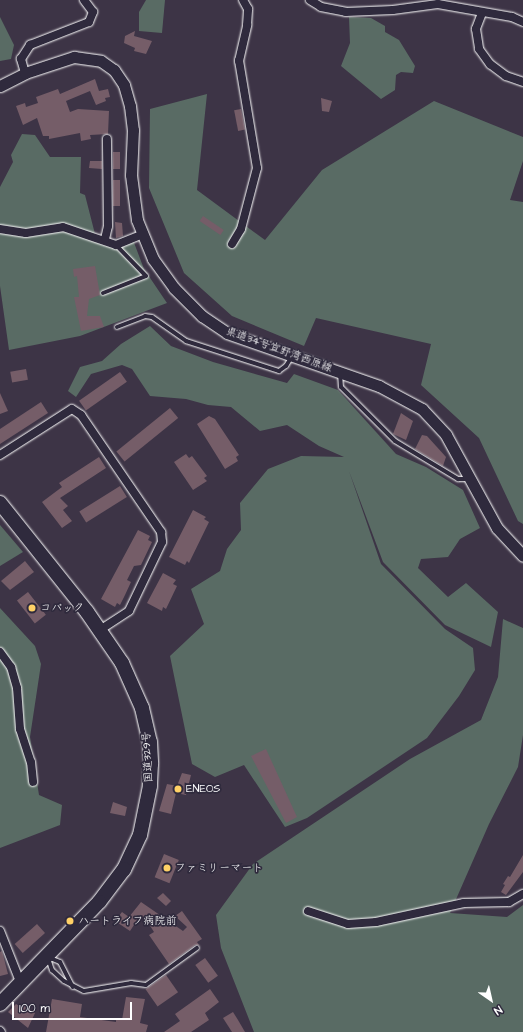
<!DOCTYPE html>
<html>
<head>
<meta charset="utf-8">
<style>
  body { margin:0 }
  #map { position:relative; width:523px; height:1032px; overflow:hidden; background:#3d3446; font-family:"Architects Daughter","Klee One",sans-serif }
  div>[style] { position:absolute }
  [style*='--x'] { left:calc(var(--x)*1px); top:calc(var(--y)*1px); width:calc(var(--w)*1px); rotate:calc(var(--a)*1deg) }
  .green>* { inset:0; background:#596b64 }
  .building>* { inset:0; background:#755d68; transform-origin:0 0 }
  .roads { filter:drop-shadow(0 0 1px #fff) drop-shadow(0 0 1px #fff) }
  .lane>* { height:4px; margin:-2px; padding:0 2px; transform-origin:2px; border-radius:2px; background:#2f2a3d }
  .street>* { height:8px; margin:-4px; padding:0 4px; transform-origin:4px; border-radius:4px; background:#2f2a3d }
  .secondary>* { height:11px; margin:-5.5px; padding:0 5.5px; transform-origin:5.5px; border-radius:5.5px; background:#2f2a3d }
  .highway>* { height:14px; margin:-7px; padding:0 7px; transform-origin:7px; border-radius:7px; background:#2f2a3d }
  .dots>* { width:11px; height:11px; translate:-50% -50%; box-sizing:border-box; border:2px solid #2f2a3d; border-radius:50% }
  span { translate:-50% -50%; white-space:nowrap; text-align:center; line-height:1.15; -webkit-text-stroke:3.5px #2f2a3d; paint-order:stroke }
  .street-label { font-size:11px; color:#fff }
  .poi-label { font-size:11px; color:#fff }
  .left { translate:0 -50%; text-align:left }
  .north { position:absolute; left:471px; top:980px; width:40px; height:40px; -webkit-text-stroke:3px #2f2a3d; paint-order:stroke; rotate:146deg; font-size:11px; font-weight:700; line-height:16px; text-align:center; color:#fff }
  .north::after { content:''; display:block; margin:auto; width:14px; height:18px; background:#fff; clip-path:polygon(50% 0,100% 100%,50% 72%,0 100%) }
  .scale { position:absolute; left:12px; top:1002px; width:120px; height:18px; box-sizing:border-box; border:2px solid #fff; border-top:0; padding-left:5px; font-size:12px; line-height:14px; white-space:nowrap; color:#fff; -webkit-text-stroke:3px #2f2a3d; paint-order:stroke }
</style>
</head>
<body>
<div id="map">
  <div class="green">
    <div style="clip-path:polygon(146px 0,165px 0,162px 33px,139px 31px,139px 12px)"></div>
    <div style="clip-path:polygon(0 17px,14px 45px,11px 59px,0 61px)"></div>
    <div style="clip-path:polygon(349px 17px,371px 18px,385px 26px,385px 32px,399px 40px,415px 66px,413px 73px,401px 72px,396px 75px,395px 90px,381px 99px,341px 66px,350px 43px)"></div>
    <div style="clip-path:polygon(207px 94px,197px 190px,265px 240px,322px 170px,434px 101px,523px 137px,523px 161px,510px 200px,523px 202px,523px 524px,518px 521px,479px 438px,421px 385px,431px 344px,316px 318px,304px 346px,232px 316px,184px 273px,149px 188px,150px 109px)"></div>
    <div style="clip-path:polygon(22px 134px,35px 135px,50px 157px,81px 157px,80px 193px,85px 195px,95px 234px,115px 241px,133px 240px,144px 269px,167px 303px,80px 336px,9px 350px,0 286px,0 187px,13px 162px,11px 155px)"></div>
    <div style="clip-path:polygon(150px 326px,171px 346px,213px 362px,287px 383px,294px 374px,338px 390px,396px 454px,426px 467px,463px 490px,480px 528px,460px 539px,448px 557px,421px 559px,418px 568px,448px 597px,466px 583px,498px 612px,491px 647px,445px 625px,383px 562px,349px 471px,381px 564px,445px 629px,473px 648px,475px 670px,459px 696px,427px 738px,307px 818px,285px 827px,244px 765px,215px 777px,192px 764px,170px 656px,204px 624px,191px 589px,220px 571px,227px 549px,241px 530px,240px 503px,268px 469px,301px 456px,344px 457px,319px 446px,287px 425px,260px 431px,231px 407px,208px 405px,186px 399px,150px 396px,132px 369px,122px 365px,91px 374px,76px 397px,68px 391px,80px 367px,102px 361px,121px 344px)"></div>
    <div style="clip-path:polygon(0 525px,23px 552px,0 566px)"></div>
    <div style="clip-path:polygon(0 608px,35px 646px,41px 664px,30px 737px,39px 795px,62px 805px,60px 825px,0 848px)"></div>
    <div style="clip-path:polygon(503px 619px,523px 628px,523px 735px,518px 767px,489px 824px,450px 913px,507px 917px,523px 905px,523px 1032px,254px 1032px,221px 948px,216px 915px,253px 864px,410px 759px,481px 720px,498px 677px)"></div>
  </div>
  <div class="building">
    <div style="clip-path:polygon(135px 31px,134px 36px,152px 41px,146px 54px,134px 51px,135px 48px,124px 43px,125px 36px)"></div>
    <div style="clip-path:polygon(95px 79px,99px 91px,108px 89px,110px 97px,105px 98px,106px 101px,96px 105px,90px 91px,66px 101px,70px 112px,78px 109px,109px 111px,108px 134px,90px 135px,91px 139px,81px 141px,80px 133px,49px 139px,49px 136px,43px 136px,37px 118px,23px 125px,16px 106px,25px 103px,26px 107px,38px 103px,36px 97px,58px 89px,60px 94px)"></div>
    <div style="clip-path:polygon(321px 98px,332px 101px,329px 112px,322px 111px)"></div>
    <div style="left:241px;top:109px;width:21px;height:7px;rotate:79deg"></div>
    <div style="left:113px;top:152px;width:7px;height:17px"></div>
    <div style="clip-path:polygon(90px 161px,102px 161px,102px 169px,89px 168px)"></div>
    <div style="left:113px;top:180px;width:7px;height:26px"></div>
    <div style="left:203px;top:216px;width:25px;height:6px;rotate:34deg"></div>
    <div style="clip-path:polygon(115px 222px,122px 223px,123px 236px,116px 238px)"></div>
    <div style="clip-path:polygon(95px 266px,100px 295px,89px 299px,87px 316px,100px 316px,104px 327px,81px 331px,74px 297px,79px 297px,77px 276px,74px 277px,73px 269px)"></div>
    <div style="left:26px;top:369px;width:11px;height:16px;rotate:80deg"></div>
    <div style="left:120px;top:372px;width:12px;height:50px;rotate:55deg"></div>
    <div style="clip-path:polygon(0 393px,8px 411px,0 414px)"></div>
    <div style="clip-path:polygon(41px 402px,48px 413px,0 444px,0 429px)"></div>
    <div style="left:170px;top:408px;width:13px;height:69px;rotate:51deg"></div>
    <div style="clip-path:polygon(401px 413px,413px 421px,406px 440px,393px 434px)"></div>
    <div style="clip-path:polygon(209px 416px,215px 419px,239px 455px,236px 457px,238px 461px,225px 469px,197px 424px)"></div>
    <div style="clip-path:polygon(422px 435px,427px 436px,446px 457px,443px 466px,415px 449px)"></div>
    <div style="clip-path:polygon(186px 454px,189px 458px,192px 456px,207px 476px,204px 478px,207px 481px,193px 490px,174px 462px)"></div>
    <div style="clip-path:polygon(99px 457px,106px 468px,60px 498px,68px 506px,63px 510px,72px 521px,62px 528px,42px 502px,62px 487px,59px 483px)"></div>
    <div style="left:120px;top:486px;width:13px;height:48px;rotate:58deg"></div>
    <div style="clip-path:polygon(193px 510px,206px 517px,204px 519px,209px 522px,189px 563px,187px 561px,185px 565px,169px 557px)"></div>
    <div style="clip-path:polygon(138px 530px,150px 536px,148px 540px,152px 542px,141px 565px,134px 566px,127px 580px,131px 582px,125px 595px,120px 605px,117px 603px,115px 607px,101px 599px)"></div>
    <div style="clip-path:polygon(25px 561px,34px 572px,10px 590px,1px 581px)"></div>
    <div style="clip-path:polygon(163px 573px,176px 580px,173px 584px,177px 586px,166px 609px,163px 607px,162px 611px,147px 603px)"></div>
    <div style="left:28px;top:592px;width:29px;height:14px;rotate:52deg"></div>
    <div style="clip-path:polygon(266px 749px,297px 817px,286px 823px,251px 756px)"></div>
    <div style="clip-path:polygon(182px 773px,191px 775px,186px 795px,176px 793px,171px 814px,159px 811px,167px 784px,177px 786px)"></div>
    <div style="clip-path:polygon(113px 802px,127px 807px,125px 816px,110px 813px)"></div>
    <div style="left:164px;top:854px;width:16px;height:25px;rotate:22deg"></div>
    <div style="clip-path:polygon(523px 855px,523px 872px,506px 895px,501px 892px,505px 885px,503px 884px,508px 876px,510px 877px)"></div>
    <div style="clip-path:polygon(163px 893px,171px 901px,166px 906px,157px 898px)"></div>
    <div style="clip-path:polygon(141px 902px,183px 931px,187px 927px,175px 916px,182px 911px,202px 939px,197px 942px,199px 945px,195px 945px,169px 964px,149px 935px,154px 932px,147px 921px,140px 916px,130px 931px,115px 921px,122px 912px,129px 917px)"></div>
    <div style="left:37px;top:924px;width:12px;height:30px;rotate:48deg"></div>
    <div style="clip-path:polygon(2px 951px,8px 974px,0 976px,0 952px)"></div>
    <div style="left:205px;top:958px;width:22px;height:12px;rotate:54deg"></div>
    <div style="left:166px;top:975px;width:21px;height:25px;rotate:55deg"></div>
    <div style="clip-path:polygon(210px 989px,219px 1002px,205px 1013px,209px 1020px,191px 1032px,164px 1032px,180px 1021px,175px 1014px)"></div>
    <div style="clip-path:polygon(126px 997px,145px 999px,140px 1023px,148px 1025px,146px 1032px,46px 1032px,52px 999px,82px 1004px,80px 1017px,116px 1022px,116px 1019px,122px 1020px)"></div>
    <div style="clip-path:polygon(16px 1004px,21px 1007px,24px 1004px,35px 1013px,28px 1028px,8px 1012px)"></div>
    <div style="clip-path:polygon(233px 1012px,238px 1020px,245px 1032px,232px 1032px,223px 1018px)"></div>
  </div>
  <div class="roads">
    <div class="lane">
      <div style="--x:103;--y:293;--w:46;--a:-21.6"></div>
      <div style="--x:146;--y:276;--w:43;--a:-134.1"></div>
      <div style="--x:117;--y:327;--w:30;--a:-21"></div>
      <div style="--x:145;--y:316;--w:7;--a:8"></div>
      <div style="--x:152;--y:317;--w:42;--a:35.2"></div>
      <div style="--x:186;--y:341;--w:98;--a:17.9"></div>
      <div style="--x:279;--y:371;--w:9;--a:-36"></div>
      <div style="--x:286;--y:366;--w:12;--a:-59"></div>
      <div style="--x:340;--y:373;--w:14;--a:86"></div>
      <div style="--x:341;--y:387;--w:76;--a:45"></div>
      <div style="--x:395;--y:441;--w:74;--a:31.1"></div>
      <div style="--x:458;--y:479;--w:11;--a:0"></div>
      <div style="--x:48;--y:958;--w:13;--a:72"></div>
      <div style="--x:52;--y:970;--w:16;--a:43"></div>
      <div style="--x:64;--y:981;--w:22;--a:27"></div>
      <div style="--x:84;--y:991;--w:48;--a:-9.7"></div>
      <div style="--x:131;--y:983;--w:15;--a:8"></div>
      <div style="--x:146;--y:985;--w:63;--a:-36"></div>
      <div style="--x:50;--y:958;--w:11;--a:22"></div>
      <div style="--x:60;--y:962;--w:28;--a:63"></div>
    </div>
    <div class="street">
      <div style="--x:310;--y:0;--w:13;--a:32"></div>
      <div style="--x:321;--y:7;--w:25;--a:11"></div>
      <div style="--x:346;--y:12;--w:47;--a:-2.4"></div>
      <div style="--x:393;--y:10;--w:45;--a:-7.6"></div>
      <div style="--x:438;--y:4;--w:75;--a:10"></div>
      <div style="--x:512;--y:17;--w:12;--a:24"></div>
      <div style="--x:482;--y:13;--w:17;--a:111"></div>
      <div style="--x:476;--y:29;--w:20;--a:81"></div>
      <div style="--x:479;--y:49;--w:19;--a:54"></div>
      <div style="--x:490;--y:64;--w:20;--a:37"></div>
      <div style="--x:506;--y:76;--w:18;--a:19"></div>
      <div style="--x:25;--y:73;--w:15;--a:-106"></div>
      <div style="--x:21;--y:59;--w:17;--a:-57"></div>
      <div style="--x:30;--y:45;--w:63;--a:-21.3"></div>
      <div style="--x:89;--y:22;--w:11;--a:-68"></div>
      <div style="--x:93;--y:12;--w:15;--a:-127"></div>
      <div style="--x:0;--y:229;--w:26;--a:9"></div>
      <div style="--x:26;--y:233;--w:37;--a:-9"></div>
      <div style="--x:63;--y:227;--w:56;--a:18.8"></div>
      <div style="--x:116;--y:245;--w:27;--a:-22"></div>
      <div style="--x:105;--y:239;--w:13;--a:-77"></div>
      <div style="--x:108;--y:226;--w:87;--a:-90.7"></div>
      <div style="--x:232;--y:244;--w:17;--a:-59"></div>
      <div style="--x:241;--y:229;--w:63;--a:-75.3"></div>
      <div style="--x:257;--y:168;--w:109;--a:-99.5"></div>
      <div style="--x:239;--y:61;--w:37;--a:-77"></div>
      <div style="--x:247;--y:25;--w:16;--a:-86"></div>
      <div style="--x:248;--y:9;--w:10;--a:-119"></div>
      <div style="--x:0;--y:455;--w:85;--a:-32.6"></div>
      <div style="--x:72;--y:409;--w:11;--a:34"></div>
      <div style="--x:81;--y:415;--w:142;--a:55.6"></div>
      <div style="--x:161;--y:532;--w:10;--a:84"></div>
      <div style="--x:162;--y:542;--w:76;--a:115.6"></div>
      <div style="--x:129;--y:611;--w:35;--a:147"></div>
      <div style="--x:0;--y:652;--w:19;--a:54"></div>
      <div style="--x:11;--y:667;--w:22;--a:74"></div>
      <div style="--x:17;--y:688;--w:41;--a:85.8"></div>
      <div style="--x:20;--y:729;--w:35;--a:72"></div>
      <div style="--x:31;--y:762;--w:20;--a:84"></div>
      <div style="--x:308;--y:911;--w:42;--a:18"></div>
      <div style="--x:348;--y:924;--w:28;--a:-4"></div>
      <div style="--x:376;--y:922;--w:90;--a:-12.2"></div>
      <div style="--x:464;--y:903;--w:45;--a:-1.3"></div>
      <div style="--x:509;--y:902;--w:16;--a:-30"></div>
      <div style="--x:0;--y:931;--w:57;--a:68.4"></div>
      <div style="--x:0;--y:1031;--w:1;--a:45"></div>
    </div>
    <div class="secondary">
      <div style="--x:0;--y:86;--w:28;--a:-27"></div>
      <div style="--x:25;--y:73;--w:52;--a:-18.1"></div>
      <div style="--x:74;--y:57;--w:27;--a:8"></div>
      <div style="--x:101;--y:61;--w:16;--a:35"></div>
      <div style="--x:114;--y:70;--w:18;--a:56"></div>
      <div style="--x:124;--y:85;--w:22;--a:74"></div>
      <div style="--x:130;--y:106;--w:24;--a:83"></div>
      <div style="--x:133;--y:130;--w:45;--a:92.5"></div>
      <div style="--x:131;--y:175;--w:45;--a:82.4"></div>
      <div style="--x:137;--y:220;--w:42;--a:67.7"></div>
      <div style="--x:153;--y:259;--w:36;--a:54"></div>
      <div style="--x:174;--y:288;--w:40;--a:45"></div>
      <div style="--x:202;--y:316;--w:30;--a:34"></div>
      <div style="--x:227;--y:333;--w:161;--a:19.2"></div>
      <div style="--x:379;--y:386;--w:49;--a:28.1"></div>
      <div style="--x:422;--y:409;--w:35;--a:47"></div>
      <div style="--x:446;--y:435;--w:106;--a:61.3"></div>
      <div style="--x:497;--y:528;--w:38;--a:47"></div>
    </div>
    <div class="highway">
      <div style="--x:0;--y:503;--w:139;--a:51.4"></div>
      <div style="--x:87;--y:612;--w:62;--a:55.5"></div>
      <div style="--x:122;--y:663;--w:49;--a:66"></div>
      <div style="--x:142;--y:708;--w:35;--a:77"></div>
      <div style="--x:150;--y:742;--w:22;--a:87"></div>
      <div style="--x:151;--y:764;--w:22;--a:93"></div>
      <div style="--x:150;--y:786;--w:50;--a:101.5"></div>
      <div style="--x:140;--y:835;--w:38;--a:115"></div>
      <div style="--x:124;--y:869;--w:41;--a:127.1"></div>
      <div style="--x:99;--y:902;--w:142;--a:134.1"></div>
    </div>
  </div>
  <div class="dots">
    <div style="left:32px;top:608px;background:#ffd166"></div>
    <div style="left:178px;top:789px;background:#ffd166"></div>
    <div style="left:167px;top:868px;background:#ffd166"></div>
    <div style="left:70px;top:921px;background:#ffd166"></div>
  </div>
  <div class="street-label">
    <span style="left:279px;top:350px;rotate:20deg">県道34号宜野湾西原線</span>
    <span style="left:148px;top:757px;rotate:-93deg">国道329号</span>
  </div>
  <div class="poi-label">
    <span class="left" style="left:40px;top:608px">コバック</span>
    <span class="left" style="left:186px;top:789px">ENEOS</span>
    <span class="left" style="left:175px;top:868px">ファミリーマート</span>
    <span class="left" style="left:78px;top:921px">ハートライフ病院前</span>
  </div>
  <div class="north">N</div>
  <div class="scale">100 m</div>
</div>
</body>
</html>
